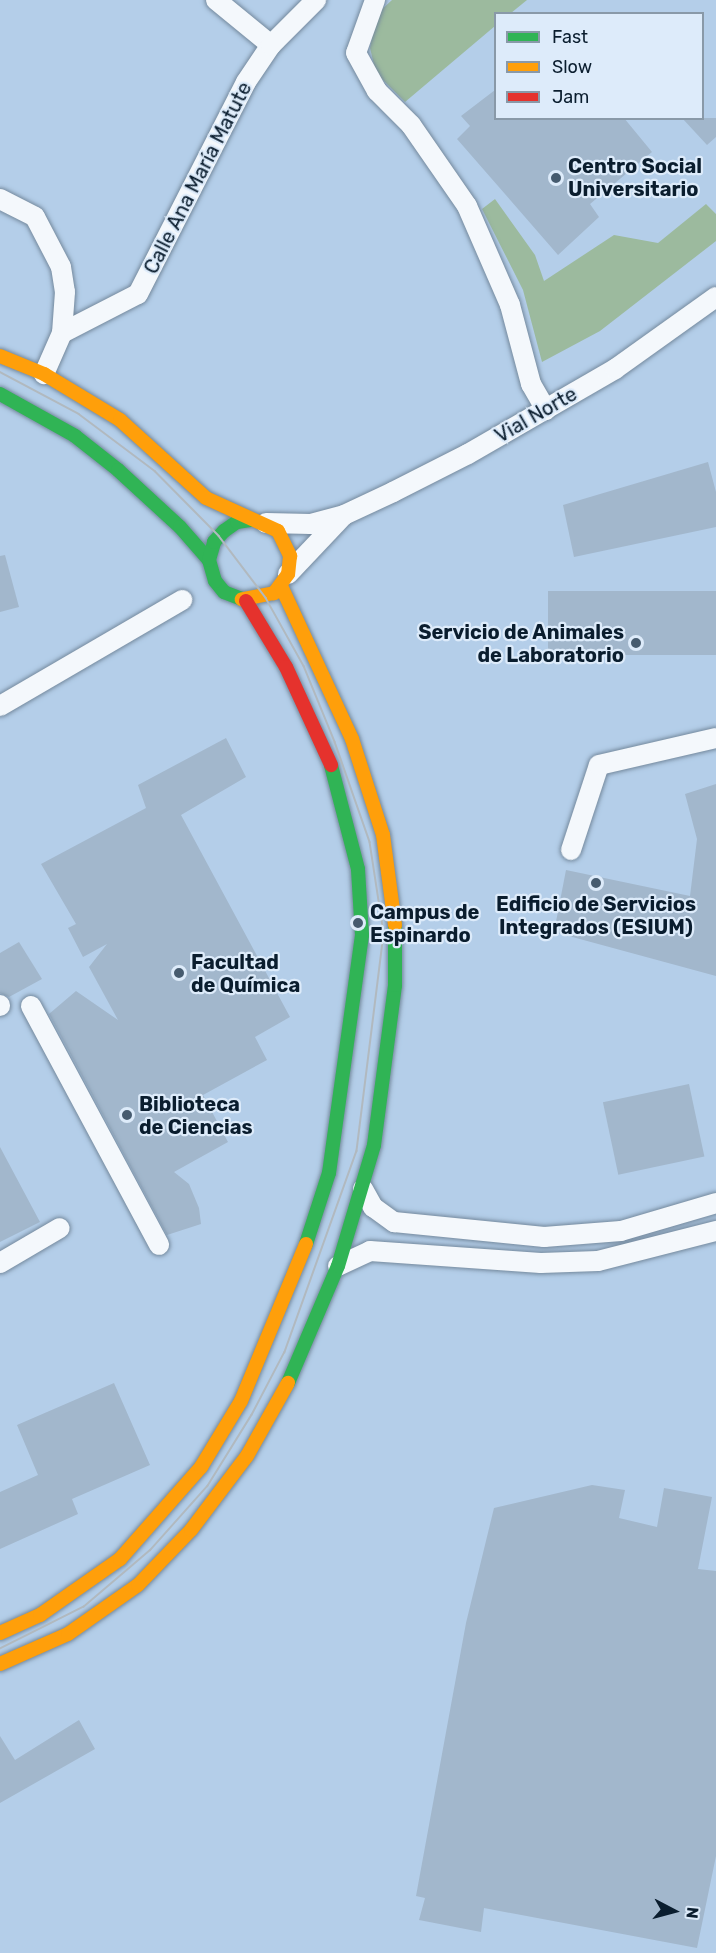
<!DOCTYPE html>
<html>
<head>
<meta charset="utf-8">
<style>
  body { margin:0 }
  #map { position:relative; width:716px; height:1953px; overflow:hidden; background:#b4cee9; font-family:Rubik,sans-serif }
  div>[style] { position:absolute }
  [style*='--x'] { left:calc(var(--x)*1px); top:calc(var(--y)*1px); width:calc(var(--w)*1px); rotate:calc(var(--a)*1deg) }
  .green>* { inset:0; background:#9cba9e }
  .building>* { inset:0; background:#a2b7cc; transform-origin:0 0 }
  .roads { filter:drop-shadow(0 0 2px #74899d) drop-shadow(0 0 2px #74899d) }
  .street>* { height:20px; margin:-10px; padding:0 10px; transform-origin:10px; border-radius:10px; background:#f4f8fc }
  .fast>* { height:14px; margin:-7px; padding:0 7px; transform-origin:7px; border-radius:7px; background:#30b455 }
  .slow>* { height:14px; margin:-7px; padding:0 7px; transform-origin:7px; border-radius:7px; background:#ff9f0a }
  .jam>* { height:14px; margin:-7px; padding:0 7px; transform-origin:7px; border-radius:7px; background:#e5322d }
  .tram>* { height:1.5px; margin:-0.75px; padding:0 0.75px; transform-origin:0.75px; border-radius:0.75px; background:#b1b9bf }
  .dots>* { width:16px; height:16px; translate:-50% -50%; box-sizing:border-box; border:3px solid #ddebfa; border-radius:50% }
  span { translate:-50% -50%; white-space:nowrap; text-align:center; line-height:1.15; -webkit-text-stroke:4.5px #ddebfa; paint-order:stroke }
  .poi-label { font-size:20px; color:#0a1d2e; font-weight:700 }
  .left { translate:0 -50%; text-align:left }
  .right { translate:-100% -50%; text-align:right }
  .street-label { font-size:20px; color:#0a1d2e }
  .legend { position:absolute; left:494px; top:12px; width:210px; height:108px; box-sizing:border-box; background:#ddebfa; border:2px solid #8999a8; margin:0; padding:8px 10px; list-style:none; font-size:18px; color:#0a1d2e }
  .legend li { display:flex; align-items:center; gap:12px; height:30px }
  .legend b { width:30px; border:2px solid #8999a8 }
  .north { position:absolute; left:644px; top:1881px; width:60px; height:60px; -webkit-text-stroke:4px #ddebfa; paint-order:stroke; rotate:96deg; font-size:16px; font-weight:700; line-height:24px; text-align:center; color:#0a1d2e }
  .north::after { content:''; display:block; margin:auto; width:21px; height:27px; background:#0a1d2e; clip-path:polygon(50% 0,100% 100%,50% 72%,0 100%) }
</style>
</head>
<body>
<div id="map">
  <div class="green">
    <div style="clip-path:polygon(392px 0,527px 0,511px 13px,496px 14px,495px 26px,405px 102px,376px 73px,370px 48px,376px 15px)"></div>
    <div style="clip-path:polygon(495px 199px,535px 255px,544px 281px,614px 235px,658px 243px,706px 204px,716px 214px,716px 241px,600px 331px,542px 362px,523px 290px,482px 209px)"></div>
  </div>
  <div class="building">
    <div style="clip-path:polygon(495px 90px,495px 118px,624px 118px,652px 152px,590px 204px,599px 217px,558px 255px,457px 139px,470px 126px,461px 116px)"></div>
    <div style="clip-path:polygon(682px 118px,716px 118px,716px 137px,707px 145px)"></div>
    <div style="clip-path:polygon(708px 462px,716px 492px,716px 527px,574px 557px,563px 505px)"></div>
    <div style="clip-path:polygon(5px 555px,19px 607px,0 612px,0 556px)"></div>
    <div style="left:716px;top:591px;width:64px;height:168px;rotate:90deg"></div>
    <div style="clip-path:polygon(226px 738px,246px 777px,181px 815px,290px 1017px,255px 1037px,267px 1060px,203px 1095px,228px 1142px,174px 1172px,189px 1184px,199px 1208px,201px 1224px,167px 1235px,49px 1014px,76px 991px,118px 1020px,89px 967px,107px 944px,83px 957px,68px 928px,76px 924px,41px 864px,146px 808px,138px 785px)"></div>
    <div style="clip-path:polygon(716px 784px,716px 976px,554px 932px,566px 870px,690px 896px,697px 839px,685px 794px)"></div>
    <div style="clip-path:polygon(19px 942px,42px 979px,9px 997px,0 993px,0 953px)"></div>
    <div style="left:689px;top:1084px;width:74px;height:88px;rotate:78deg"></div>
    <div style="clip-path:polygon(0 1147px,40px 1222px,0 1242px)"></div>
    <div style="clip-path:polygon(114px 1383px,150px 1465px,72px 1499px,78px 1514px,0 1549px,0 1492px,38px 1475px,17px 1425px)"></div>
    <div style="clip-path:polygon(592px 1485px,625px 1490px,619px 1518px,657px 1527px,664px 1488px,712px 1497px,698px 1569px,716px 1571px,716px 1856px,697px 1948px,484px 1908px,481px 1932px,419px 1920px,425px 1898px,416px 1896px,466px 1623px,494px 1508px)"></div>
    <div style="clip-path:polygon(79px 1720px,95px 1749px,0 1803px,0 1736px,15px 1760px)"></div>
  </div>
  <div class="roads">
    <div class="street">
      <div style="--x:216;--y:0;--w:71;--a:39.3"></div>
      <div style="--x:375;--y:0;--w:56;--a:109.7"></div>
      <div style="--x:356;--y:53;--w:43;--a:61.1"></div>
      <div style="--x:377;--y:91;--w:48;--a:45"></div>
      <div style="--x:411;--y:125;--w:98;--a:55.3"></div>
      <div style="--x:467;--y:206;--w:108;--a:66.5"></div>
      <div style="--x:510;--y:305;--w:82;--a:75.1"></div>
      <div style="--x:531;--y:384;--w:30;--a:60"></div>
      <div style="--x:0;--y:199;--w:39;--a:27"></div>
      <div style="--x:35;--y:217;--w:56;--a:62.5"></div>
      <div style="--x:61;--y:267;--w:25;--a:81"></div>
      <div style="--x:65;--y:292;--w:41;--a:94.2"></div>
      <div style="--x:62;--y:333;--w:45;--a:113.7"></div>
      <div style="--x:62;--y:333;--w:85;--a:-27.2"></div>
      <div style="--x:138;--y:294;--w:238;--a:-63"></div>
      <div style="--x:246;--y:82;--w:45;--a:-56"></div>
      <div style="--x:271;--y:45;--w:64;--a:-45"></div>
      <div style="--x:266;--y:523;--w:45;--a:1.3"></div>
      <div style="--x:311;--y:524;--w:34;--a:-15"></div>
      <div style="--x:344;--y:515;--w:54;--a:-25.1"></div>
      <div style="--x:393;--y:492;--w:84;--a:-26.9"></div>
      <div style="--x:468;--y:454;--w:170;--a:-30"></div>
      <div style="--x:615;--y:369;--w:124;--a:-35.5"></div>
      <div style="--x:288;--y:574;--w:79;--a:-46.5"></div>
      <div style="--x:0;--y:706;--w:211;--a:-30.2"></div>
      <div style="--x:571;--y:850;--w:89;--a:-71.8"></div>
      <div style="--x:599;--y:765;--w:120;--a:-13"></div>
      <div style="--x:0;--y:1005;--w:1;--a:90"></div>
      <div style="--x:31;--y:1006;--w:271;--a:61.8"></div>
      <div style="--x:363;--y:1189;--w:21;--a:61"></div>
      <div style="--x:373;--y:1207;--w:26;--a:36"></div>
      <div style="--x:394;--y:1222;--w:151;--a:5.7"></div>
      <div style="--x:544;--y:1237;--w:77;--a:-4.5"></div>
      <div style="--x:621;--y:1231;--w:99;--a:-16.4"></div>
      <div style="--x:0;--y:1263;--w:69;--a:-30.3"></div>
      <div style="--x:338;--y:1266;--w:35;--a:-25"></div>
      <div style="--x:370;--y:1251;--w:171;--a:4"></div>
      <div style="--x:541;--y:1263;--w:57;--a:-2"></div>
      <div style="--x:598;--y:1261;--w:122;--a:-14.3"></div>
    </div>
    <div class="fast">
      <div style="--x:0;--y:394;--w:86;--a:29.2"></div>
      <div style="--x:75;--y:436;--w:55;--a:38.3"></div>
      <div style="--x:118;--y:470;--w:84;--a:42.6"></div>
      <div style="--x:180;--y:527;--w:44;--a:48.7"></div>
      <div style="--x:242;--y:599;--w:19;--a:-159"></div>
      <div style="--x:224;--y:592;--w:14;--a:-129"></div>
      <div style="--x:215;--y:581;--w:22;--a:-106"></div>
      <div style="--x:209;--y:560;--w:19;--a:-74"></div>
      <div style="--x:214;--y:542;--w:15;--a:-48"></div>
      <div style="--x:224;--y:531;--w:16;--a:-35"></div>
      <div style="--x:237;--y:522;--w:15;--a:-8"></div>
      <div style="--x:306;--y:1244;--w:75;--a:-72.1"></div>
      <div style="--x:329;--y:1173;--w:240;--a:-82.1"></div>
      <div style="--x:362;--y:935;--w:66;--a:-93.5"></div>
      <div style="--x:358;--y:869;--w:107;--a:-104.6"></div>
      <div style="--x:288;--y:1383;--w:127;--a:-66.9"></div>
      <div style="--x:338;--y:1266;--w:126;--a:-73.4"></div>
      <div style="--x:374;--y:1145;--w:161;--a:-82.5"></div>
      <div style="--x:395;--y:985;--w:60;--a:-90"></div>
    </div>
    <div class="slow">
      <div style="--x:0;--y:356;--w:48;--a:22.2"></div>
      <div style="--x:44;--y:374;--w:89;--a:31.2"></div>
      <div style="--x:120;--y:420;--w:116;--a:42.2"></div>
      <div style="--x:206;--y:498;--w:79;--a:24.6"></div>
      <div style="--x:278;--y:531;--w:28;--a:64"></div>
      <div style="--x:290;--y:556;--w:18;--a:96"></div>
      <div style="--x:288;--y:574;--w:24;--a:126"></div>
      <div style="--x:274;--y:593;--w:33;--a:169"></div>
      <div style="--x:281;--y:586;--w:169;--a:65.1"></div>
      <div style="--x:352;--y:739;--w:101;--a:72.1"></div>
      <div style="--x:383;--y:835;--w:91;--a:82.4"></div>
      <div style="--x:0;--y:1633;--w:44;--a:-24.2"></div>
      <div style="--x:40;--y:1615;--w:98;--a:-35"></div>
      <div style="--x:120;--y:1559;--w:123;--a:-48.6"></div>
      <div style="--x:201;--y:1467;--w:77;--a:-58.8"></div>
      <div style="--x:241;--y:1401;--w:170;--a:-67.5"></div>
      <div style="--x:0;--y:1664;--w:74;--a:-23.8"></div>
      <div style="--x:68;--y:1634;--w:85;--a:-35"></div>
      <div style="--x:138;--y:1585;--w:76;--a:-46.1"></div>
      <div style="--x:191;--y:1530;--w:93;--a:-52.9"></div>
      <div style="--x:247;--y:1456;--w:84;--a:-60.7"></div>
    </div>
    <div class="jam">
      <div style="--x:246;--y:601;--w:77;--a:58.8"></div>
      <div style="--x:286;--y:667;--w:108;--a:65.3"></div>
    </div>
  </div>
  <div class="tram">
    <div style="--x:0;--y:372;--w:89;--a:28"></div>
    <div style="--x:79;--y:414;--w:95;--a:36.9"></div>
    <div style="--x:155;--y:471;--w:91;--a:45.4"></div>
    <div style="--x:219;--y:536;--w:78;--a:52.8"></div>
    <div style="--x:266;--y:598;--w:78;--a:60.8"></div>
    <div style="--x:304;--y:666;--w:82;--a:67.8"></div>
    <div style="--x:335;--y:742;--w:106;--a:70.7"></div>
    <div style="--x:370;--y:842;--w:93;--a:81.3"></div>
    <div style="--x:384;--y:934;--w:219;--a:97.1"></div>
    <div style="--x:357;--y:1151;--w:214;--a:109.7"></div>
    <div style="--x:285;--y:1352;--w:71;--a:117.6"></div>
    <div style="--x:252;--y:1415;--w:84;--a:121.8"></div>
    <div style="--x:208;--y:1486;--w:86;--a:131.7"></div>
    <div style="--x:151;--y:1550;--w:88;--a:139.6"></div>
    <div style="--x:84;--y:1607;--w:94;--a:153.4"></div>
  </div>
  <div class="dots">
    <div style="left:556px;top:178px;background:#465b6f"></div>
    <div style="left:636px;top:643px;background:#465b6f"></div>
    <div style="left:596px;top:883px;background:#465b6f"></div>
    <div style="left:358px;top:923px;background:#465b6f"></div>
    <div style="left:179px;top:973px;background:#465b6f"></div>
    <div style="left:127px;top:1115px;background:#465b6f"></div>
  </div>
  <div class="poi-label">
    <span class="left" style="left:568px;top:178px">Centro Social<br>Universitario</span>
    <span class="right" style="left:624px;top:644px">Servicio de Animales<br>de Laboratorio</span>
    <span style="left:596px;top:916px">Edificio de Servicios<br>Integrados (ESIUM)</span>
    <span class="left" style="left:370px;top:924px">Campus de<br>Espinardo</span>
    <span class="left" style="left:191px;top:974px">Facultad<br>de Química</span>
    <span class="left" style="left:139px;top:1116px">Biblioteca<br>de Ciencias</span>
  </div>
  <div class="street-label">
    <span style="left:198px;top:178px;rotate:-63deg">Calle Ana María Matute</span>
    <span style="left:536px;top:415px;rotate:-30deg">Vial Norte</span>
  </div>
  <ul class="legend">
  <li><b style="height:8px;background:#30b455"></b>Fast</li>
  <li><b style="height:8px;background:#ff9f0a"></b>Slow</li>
  <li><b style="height:8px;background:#e5322d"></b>Jam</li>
  </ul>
  <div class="north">N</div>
</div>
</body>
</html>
